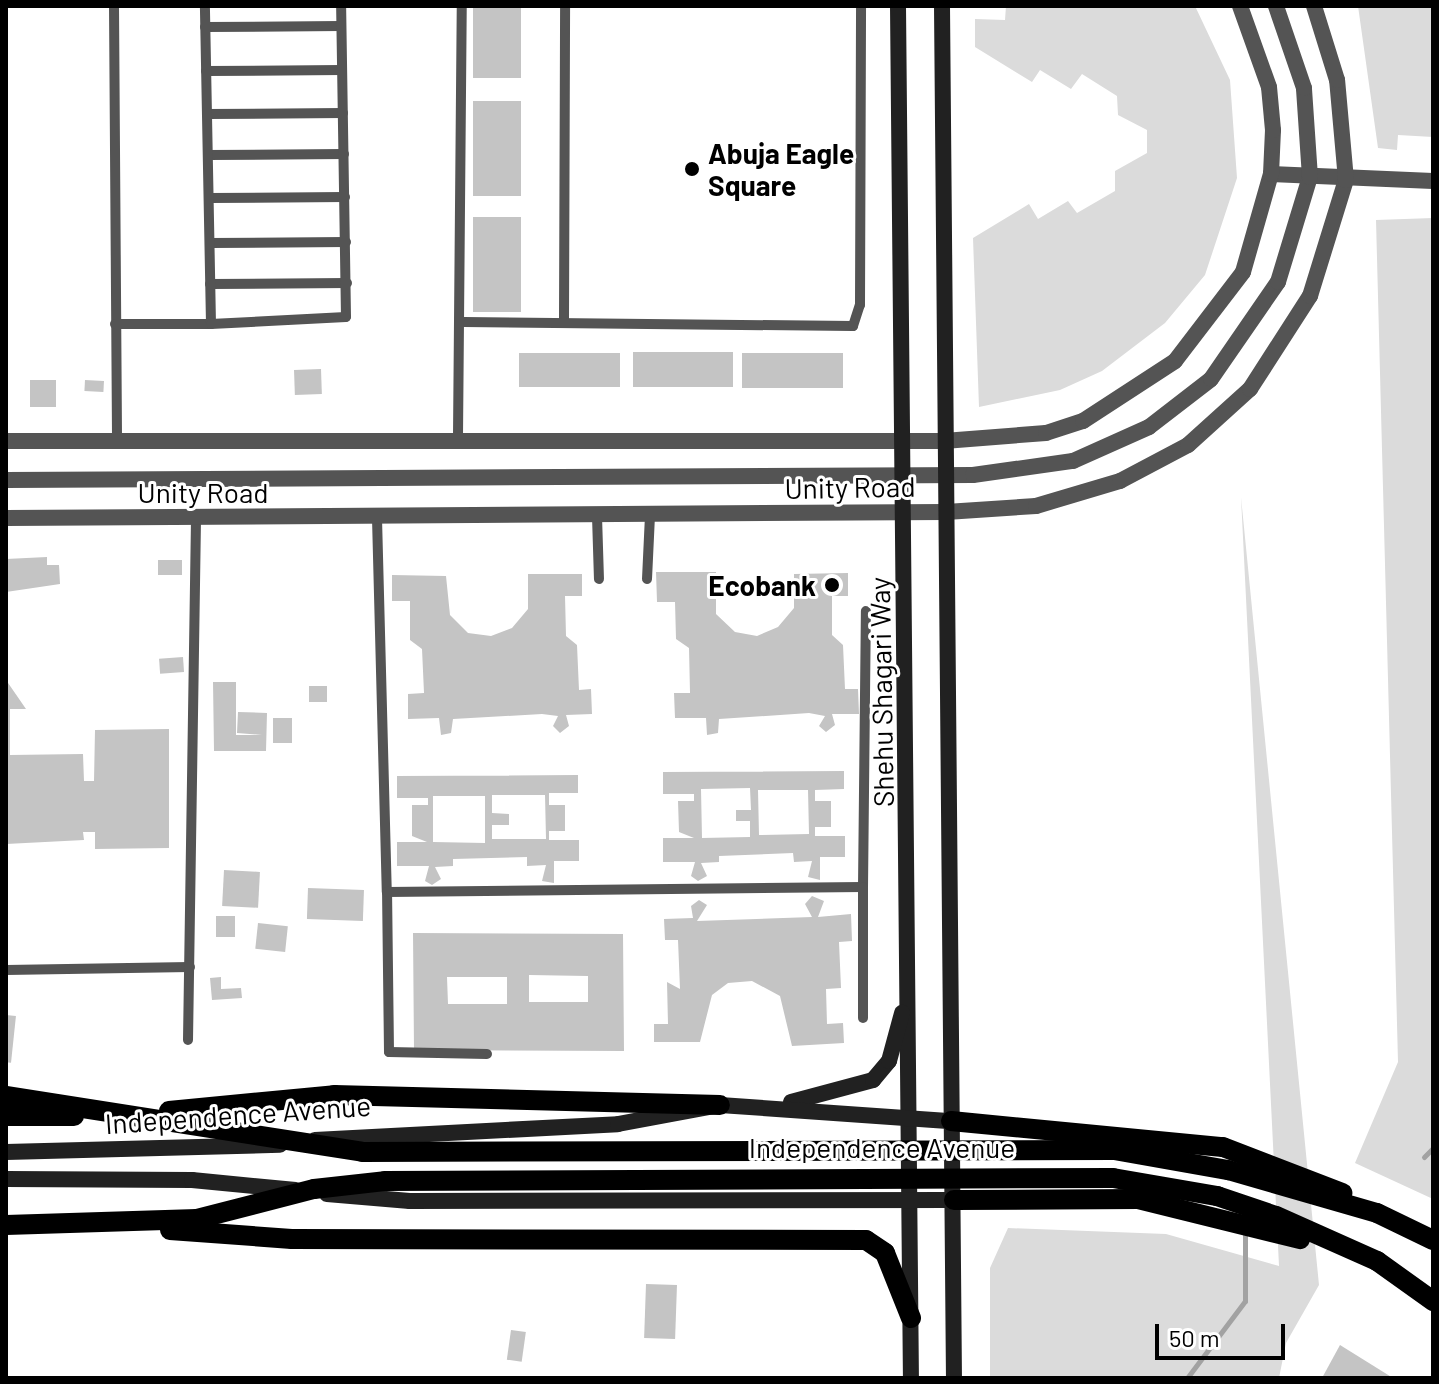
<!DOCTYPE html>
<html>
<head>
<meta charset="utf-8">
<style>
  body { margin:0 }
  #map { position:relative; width:1439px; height:1384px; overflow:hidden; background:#fff; font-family:Barlow,sans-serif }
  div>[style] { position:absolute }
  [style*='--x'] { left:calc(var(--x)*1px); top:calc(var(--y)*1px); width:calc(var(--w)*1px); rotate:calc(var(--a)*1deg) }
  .green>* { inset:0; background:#dbdbdb }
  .stream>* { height:5px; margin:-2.5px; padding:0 2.5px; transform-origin:2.5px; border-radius:2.5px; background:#a2a2a2 }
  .building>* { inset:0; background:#c4c4c4; transform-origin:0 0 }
  .service>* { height:10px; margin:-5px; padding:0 5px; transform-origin:5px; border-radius:5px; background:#545454 }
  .minor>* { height:16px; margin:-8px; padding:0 8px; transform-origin:8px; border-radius:8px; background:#545454 }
  .tertiary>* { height:16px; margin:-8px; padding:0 8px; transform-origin:8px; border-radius:8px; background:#545454 }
  .secondary>* { height:16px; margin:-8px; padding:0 8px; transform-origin:8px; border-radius:8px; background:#212121 }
  .primary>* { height:20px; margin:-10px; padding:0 10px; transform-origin:10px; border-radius:10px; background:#000 }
  .dots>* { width:22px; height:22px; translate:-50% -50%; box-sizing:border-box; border:4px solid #fff; border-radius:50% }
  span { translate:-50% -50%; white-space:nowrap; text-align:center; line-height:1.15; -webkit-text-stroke:6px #fff; paint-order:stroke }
  .poi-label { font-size:28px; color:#000; font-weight:700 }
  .left { translate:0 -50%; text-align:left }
  .right { translate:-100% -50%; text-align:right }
  .street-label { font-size:28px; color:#000 }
  .frame { position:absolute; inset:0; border:8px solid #000; pointer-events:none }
  .scale { position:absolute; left:1155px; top:1324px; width:130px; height:36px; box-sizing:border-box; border:4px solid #000; border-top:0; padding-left:10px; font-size:24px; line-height:28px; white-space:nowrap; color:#000; -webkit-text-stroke:6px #fff; paint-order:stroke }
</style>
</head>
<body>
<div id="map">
  <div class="green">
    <div style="clip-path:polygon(1006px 6px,1195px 6px,1230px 80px,1237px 178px,1205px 275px,1165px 323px,1102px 371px,1060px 390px,979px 407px,973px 238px,1029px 204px,1038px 219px,1068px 201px,1077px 213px,1115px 191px,1115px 171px,1147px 153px,1147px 130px,1118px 115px,1117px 96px,1082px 74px,1071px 89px,1040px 70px,1032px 82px,975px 47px,975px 19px,1005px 20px)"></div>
    <div style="clip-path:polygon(1358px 6px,1433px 6px,1433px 137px,1398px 135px,1397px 150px,1378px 148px)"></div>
    <div style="clip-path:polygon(1433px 218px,1433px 1199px,1355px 1163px,1398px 1062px,1376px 220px)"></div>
    <div style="clip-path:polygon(1241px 497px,1319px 1285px,1286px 1343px,1279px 1378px,990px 1378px,990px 1268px,1008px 1228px,1166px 1234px,1279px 1266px)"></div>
  </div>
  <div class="stream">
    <div style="--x:1424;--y:1157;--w:13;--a:-45"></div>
    <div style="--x:1187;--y:1378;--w:96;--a:-53"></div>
    <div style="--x:1245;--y:1301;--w:69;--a:-90"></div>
  </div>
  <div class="building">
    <div style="left:473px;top:6px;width:48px;height:72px"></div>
    <div style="left:473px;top:101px;width:48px;height:95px"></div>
    <div style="left:473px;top:217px;width:48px;height:95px"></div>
    <div style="left:633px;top:352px;width:100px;height:35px"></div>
    <div style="left:519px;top:353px;width:101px;height:34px"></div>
    <div style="left:742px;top:353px;width:101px;height:35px"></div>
    <div style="left:321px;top:369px;width:25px;height:27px;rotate:88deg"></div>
    <div style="left:30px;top:380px;width:26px;height:27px"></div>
    <div style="left:85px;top:380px;width:19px;height:11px;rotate:3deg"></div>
    <div style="clip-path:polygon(47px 557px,47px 565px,59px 565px,60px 584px,6px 592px,6px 559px)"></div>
    <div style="left:158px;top:560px;width:24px;height:15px"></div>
    <div style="clip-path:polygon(656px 572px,716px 572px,716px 614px,735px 632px,757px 636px,778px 627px,794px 608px,794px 574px,848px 573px,848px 596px,832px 596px,832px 635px,843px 645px,845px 689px,858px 689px,859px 714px,832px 714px,835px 725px,826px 732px,819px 726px,825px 716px,809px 713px,719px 719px,718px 733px,707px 735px,706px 718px,675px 718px,674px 693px,690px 693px,689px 648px,676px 639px,675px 602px,657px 602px)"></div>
    <div style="clip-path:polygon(528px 574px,582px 574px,582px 596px,565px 596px,566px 636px,577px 645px,579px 690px,591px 689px,592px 714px,566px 715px,569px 726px,560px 733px,553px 726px,558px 716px,542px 714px,453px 719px,451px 733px,441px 735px,439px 718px,408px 719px,408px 694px,424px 693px,422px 649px,410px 640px,410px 601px,392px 601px,392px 575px,446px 576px,450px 615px,468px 633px,491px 636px,512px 628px,528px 609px)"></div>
    <div style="left:183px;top:657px;width:15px;height:24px;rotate:86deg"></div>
    <div style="clip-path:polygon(6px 680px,26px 709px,10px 709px,10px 755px,83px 754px,84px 781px,94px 781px,95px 730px,169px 729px,169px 848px,95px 849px,95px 832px,83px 832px,84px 840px,6px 844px)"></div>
    <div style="clip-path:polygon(213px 682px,236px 682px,236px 735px,262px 735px,237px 733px,238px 712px,267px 713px,266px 751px,214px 751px)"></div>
    <div style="left:327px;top:686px;width:16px;height:18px;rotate:90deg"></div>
    <div style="left:273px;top:718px;width:19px;height:25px"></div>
    <div style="clip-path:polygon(evenodd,844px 771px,844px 789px,815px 790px,815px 801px,831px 801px,831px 827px,815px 827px,815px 836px,845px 836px,845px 857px,820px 857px,820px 880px,808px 877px,812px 861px,794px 862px,793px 853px,719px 856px,719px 862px,701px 863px,707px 876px,698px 881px,691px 876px,695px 862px,663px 862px,663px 838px,694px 838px,679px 832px,678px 801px,694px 801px,694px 794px,663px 794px,663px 772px,844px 771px,750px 788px,751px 810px,736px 810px,736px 821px,750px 821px,750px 837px,702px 838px,701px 789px,750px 788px,844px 771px,758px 790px,808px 790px,809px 834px,759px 835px,758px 790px)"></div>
    <div style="clip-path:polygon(evenodd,578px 775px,578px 793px,549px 793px,549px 805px,565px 805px,565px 831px,549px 831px,549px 840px,579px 840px,579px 861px,554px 861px,554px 883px,542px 881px,546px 865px,527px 866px,527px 857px,453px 859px,453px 866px,435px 867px,441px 879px,432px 885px,425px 881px,429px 866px,397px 866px,397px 842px,427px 842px,412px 836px,412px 805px,428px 805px,428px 798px,397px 798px,397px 776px,578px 775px,492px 795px,545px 795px,546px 839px,492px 839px,492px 825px,509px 825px,509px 814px,492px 813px,492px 795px,578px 775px,433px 796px,485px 796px,485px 843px,433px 842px,433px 796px)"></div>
    <div style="left:224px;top:870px;width:36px;height:36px;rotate:3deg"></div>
    <div style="left:308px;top:888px;width:56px;height:31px;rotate:2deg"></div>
    <div style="clip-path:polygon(812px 896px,824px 901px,818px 917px,851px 914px,852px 941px,839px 942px,841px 988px,826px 989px,827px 1024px,843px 1023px,844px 1043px,792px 1046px,780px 996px,752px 981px,728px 983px,712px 995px,700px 1042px,654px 1042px,654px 1024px,668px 1024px,667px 982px,680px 989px,678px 940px,665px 940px,664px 919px,693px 918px,691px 906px,699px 900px,707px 905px,697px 921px,812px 917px,805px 904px)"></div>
    <div style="left:235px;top:916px;width:21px;height:19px;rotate:90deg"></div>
    <div style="left:258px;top:923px;width:30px;height:26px;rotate:6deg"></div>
    <div style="clip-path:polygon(evenodd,413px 933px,623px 934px,624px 1051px,414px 1050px,413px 933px,529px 975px,588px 976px,588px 1002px,529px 1002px,529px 975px,413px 933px,447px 977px,507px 977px,507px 1004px,448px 1004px,447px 977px)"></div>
    <div style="clip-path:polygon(221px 977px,221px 989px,241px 988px,242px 998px,212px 1000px,210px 978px)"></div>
    <div style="left:6px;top:1015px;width:10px;height:47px;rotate:6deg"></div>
    <div style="left:646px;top:1284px;width:31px;height:54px;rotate:2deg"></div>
    <div style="left:511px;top:1330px;width:15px;height:30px;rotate:8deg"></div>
    <div style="clip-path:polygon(1340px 1345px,1393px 1378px,1322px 1378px)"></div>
  </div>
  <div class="service">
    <div style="--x:114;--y:6;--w:434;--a:89.6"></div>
    <div style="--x:205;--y:27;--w:136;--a:-0.4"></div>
    <div style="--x:206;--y:71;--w:136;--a:-0.4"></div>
    <div style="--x:207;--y:114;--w:136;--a:-0.4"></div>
    <div style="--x:208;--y:155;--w:136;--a:-0.4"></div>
    <div style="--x:209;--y:198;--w:136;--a:-0.4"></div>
    <div style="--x:210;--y:243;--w:136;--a:-0.4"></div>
    <div style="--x:210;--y:284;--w:137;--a:-0.4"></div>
    <div style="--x:564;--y:319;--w:313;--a:-89.8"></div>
    <div style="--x:464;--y:322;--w:389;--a:0.6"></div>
    <div style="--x:853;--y:326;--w:22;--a:-72"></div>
    <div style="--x:860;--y:305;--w:299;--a:-89.8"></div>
    <div style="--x:115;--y:324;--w:96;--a:0"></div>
    <div style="--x:211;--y:324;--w:318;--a:-91.1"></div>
    <div style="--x:211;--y:324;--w:135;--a:-3"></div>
    <div style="--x:346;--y:317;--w:311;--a:-90.9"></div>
    <div style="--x:458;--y:436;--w:430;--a:-89.5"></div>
    <div style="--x:597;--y:516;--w:63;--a:88.2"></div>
    <div style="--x:377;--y:518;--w:374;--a:88.5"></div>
    <div style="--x:647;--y:579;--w:64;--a:-87.3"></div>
    <div style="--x:863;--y:887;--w:276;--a:-89.4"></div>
    <div style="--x:6;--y:970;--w:184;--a:-0.9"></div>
    <div style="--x:188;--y:1040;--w:522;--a:-89.12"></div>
    <div style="--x:487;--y:1054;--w:98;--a:-178.8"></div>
    <div style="--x:389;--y:1052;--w:160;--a:-90.7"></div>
    <div style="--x:387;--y:892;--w:476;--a:-0.6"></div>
    <div style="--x:863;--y:887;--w:131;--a:90"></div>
  </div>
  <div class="minor">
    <div style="--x:1271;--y:174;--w:162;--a:2.5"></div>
    <div style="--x:6;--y:480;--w:967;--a:-0.3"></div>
    <div style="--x:973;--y:475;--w:101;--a:-8"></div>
    <div style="--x:1073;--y:461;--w:83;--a:-24.1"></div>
    <div style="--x:1149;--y:427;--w:78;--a:-37.7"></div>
    <div style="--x:1211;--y:379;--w:118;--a:-55.4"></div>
    <div style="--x:1278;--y:282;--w:110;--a:-73.1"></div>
    <div style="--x:1310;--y:177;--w:89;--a:-93.9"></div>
    <div style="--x:1304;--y:88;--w:87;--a:-108.9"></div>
  </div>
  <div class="tertiary">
    <div style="--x:6;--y:441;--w:938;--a:0"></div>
    <div style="--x:944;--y:441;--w:102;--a:-4.5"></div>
    <div style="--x:1046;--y:433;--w:39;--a:-18"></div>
    <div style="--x:1083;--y:421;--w:110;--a:-33.1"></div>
    <div style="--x:1175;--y:361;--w:112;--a:-52.6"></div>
    <div style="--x:1243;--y:272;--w:102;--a:-74.1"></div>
    <div style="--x:1271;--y:174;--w:44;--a:-87.4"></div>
    <div style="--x:1273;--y:130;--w:43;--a:-95.3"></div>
    <div style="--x:1269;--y:87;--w:86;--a:-109.7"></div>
    <div style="--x:6;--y:518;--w:940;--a:-0.37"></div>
    <div style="--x:946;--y:512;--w:90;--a:-3.8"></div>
    <div style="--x:1036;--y:506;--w:88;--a:-16.6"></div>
    <div style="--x:1120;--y:481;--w:77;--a:-27.9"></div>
    <div style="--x:1188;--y:445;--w:84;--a:-42.1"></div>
    <div style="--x:1250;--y:389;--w:111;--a:-57.2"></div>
    <div style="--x:1310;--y:296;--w:121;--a:-72.8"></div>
    <div style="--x:1346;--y:180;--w:100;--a:-95.1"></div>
    <div style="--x:1337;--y:80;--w:77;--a:-107.3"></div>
  </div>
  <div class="secondary">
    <div style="--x:898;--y:6;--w:1372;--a:89.46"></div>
    <div style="--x:942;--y:6;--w:1372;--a:89.5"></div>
    <div style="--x:791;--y:1102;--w:85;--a:-15"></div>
    <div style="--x:873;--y:1080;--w:25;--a:-50"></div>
    <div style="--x:889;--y:1061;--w:50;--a:-74.8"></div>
    <div style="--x:315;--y:1140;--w:303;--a:-3"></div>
    <div style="--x:618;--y:1124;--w:104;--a:-10.6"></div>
    <div style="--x:720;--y:1105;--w:232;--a:4"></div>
    <div style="--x:6;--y:1152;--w:274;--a:-1.5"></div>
    <div style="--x:6;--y:1179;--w:186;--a:0.3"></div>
    <div style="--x:192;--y:1180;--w:104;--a:5.5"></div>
    <div style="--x:327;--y:1194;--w:83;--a:4.8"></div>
    <div style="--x:410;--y:1201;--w:544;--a:-0.11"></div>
  </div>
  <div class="primary">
    <div style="--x:6;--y:1096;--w:360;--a:8.9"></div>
    <div style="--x:362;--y:1152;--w:752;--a:-0.15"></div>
    <div style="--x:1114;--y:1150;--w:116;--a:10"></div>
    <div style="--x:1228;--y:1170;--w:155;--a:16.1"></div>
    <div style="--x:1377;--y:1213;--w:62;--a:25.7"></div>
    <div style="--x:169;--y:1111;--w:166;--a:-5.5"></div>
    <div style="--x:334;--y:1095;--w:386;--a:1.5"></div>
    <div style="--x:6;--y:1116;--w:68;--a:0"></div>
    <div style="--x:951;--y:1121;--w:273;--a:5.5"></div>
    <div style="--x:1223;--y:1147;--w:128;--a:21.1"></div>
    <div style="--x:954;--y:1200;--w:184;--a:-0.3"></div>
    <div style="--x:1138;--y:1199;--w:167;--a:13.9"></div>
    <div style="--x:6;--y:1225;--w:191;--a:-1.8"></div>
    <div style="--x:197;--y:1219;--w:121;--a:-14.4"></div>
    <div style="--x:314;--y:1189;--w:71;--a:-6.4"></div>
    <div style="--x:385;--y:1181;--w:728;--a:-0.24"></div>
    <div style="--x:1113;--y:1178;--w:106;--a:9.8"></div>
    <div style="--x:1217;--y:1196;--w:62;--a:18.7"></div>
    <div style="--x:1276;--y:1216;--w:111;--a:24"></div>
    <div style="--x:1377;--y:1261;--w:69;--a:35.5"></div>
    <div style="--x:170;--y:1230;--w:122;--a:4.2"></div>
    <div style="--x:292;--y:1239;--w:574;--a:0.1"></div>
    <div style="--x:866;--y:1240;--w:23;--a:34"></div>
    <div style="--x:885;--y:1253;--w:70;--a:68.2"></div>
  </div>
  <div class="dots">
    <div style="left:692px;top:169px;background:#000"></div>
    <div style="left:832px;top:585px;background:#000"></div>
  </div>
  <div class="poi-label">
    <span class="left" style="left:708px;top:169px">Abuja Eagle<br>Square</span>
    <span class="right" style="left:816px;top:585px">Ecobank</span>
  </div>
  <div class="street-label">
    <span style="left:850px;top:487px;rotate:-1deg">Unity Road</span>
    <span style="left:203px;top:492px">Unity Road</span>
    <span style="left:881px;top:692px;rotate:-91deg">Shehu Shagari Way</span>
    <span style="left:238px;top:1114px;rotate:-4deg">Independence Avenue</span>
    <span style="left:882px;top:1147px">Independence Avenue</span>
  </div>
  <div class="frame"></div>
  <div class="scale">50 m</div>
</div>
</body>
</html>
